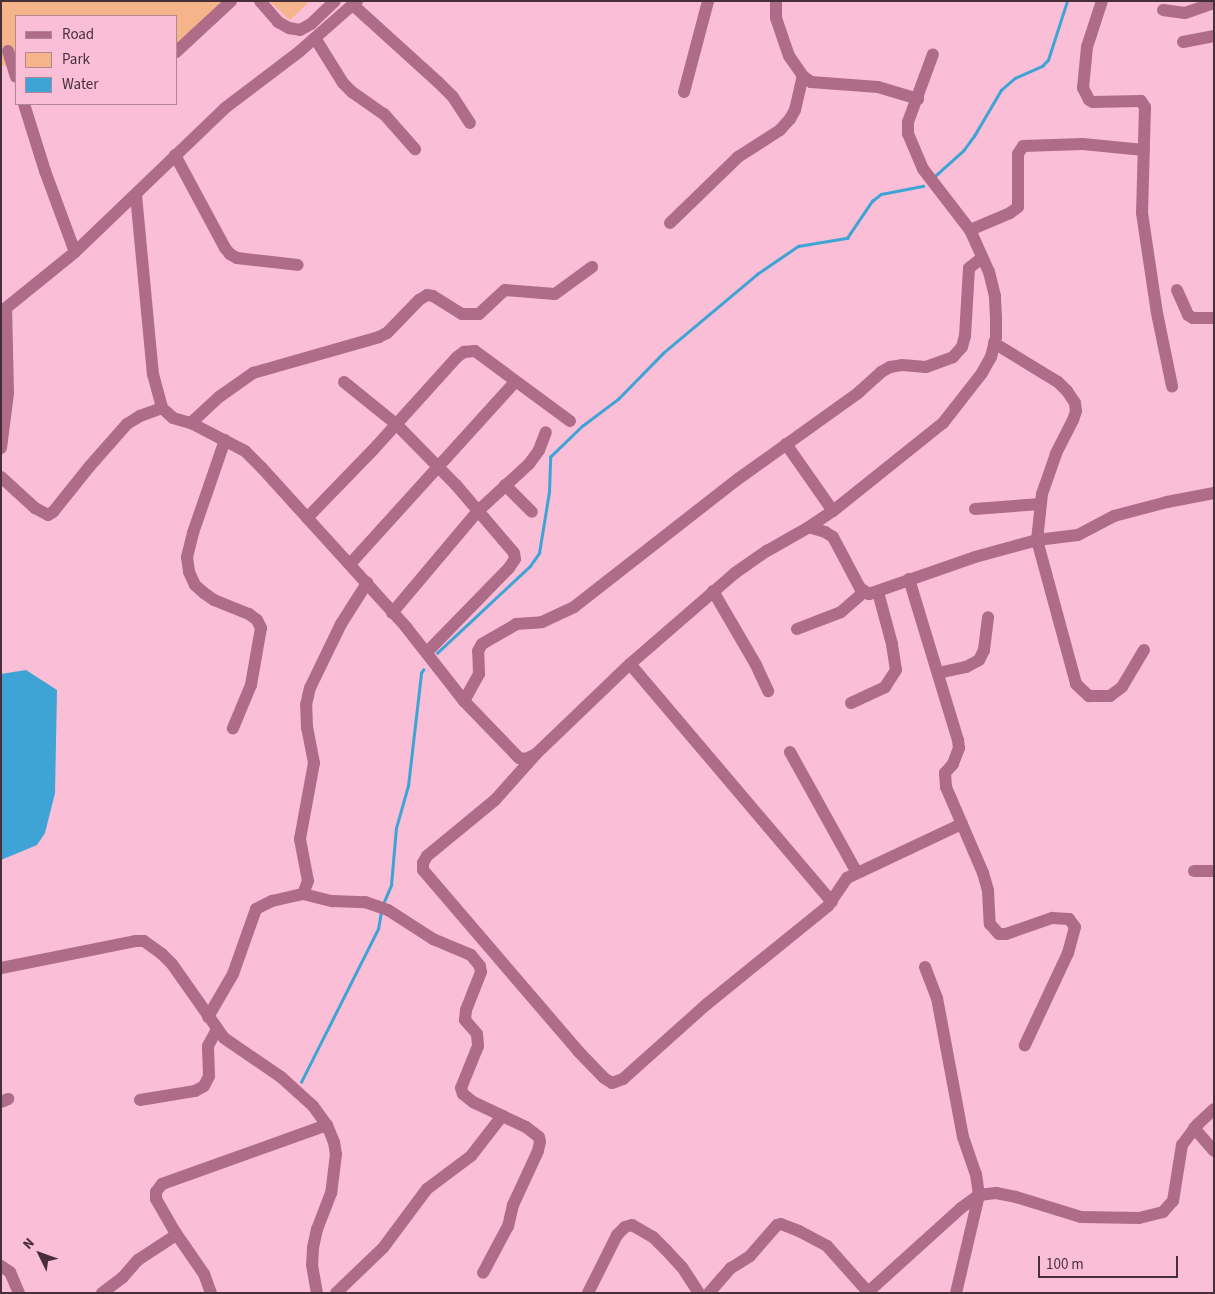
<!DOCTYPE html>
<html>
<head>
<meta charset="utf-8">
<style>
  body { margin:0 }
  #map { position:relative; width:1215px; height:1294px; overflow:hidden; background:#fabed6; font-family:"Source Sans 3",sans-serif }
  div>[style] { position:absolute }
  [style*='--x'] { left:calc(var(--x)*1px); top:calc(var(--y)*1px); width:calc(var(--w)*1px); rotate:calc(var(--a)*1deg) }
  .green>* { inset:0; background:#f6b48b }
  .water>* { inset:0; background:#3ea4d5 }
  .stream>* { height:2.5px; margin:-1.25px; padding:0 1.25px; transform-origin:1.25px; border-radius:1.25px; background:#3ea4d5 }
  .minor>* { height:12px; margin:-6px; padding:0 6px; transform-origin:6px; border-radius:6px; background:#af6c88 }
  span { translate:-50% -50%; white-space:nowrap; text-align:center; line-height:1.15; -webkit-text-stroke:4px #fabed6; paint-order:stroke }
  .frame { position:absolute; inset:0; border:2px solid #472f39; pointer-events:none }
  .legend { position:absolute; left:15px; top:15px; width:162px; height:90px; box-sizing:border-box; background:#fabed6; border:1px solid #b28597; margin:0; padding:6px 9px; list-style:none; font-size:15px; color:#472f39 }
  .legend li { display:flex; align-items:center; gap:10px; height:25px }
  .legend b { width:25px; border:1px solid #b28597 }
  .north { position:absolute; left:15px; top:1229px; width:50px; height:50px; -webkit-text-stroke:4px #fabed6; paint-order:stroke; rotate:312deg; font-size:14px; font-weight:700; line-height:20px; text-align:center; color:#472f39 }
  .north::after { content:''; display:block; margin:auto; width:18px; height:22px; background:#472f39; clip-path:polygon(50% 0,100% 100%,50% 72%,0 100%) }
  .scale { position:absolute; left:1038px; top:1256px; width:140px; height:22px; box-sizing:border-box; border:2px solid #472f39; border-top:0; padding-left:6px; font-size:15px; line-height:18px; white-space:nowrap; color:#472f39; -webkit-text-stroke:4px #fabed6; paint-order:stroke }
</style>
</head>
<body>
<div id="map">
  <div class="green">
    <div style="clip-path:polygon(1px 1px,223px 1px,176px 44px,176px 16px,16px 16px,16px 65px,1px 66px)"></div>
    <div style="clip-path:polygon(269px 1px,310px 1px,290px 20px)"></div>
  </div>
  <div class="water">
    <div style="clip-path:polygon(26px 670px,57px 690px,55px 793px,45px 833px,37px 845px,1px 860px,1px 674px)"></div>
  </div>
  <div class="stream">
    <div style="--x:935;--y:176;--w:38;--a:-42"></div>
    <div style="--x:963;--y:151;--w:19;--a:-54"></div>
    <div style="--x:974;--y:136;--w:53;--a:-59.6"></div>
    <div style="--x:1001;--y:90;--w:18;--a:-41"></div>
    <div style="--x:1015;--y:78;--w:30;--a:-24"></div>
    <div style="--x:1042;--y:66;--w:8;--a:-45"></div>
    <div style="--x:1048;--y:60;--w:62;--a:-72.1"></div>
    <div style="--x:437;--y:653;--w:127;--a:-43.1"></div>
    <div style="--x:530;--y:566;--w:16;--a:-55"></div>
    <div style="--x:539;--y:553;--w:62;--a:-80.7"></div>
    <div style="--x:549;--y:492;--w:35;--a:-88"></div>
    <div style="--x:550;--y:457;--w:45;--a:-44.1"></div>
    <div style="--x:582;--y:426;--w:45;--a:-36.9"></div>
    <div style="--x:618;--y:399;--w:64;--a:-45.6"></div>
    <div style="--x:663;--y:353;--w:123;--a:-40"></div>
    <div style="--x:757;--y:274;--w:50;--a:-34.3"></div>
    <div style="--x:798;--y:246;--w:50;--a:-9.3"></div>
    <div style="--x:847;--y:238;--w:45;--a:-56"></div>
    <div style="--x:872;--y:201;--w:11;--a:-38"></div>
    <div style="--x:881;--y:194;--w:43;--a:-10.8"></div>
    <div style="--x:383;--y:904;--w:21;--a:-67"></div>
    <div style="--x:391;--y:885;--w:57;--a:-85"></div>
    <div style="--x:396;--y:828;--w:44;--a:-74.1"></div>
    <div style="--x:408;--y:786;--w:114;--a:-83.4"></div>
    <div style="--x:421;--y:673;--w:4;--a:-56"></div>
    <div style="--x:301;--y:1082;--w:171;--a:-63.3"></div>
    <div style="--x:378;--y:929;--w:17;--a:-80"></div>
  </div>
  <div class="minor">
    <div style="--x:260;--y:1;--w:28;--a:49"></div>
    <div style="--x:278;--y:22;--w:13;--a:29"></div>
    <div style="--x:289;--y:28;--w:11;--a:10"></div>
    <div style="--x:300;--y:30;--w:13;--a:-29"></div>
    <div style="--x:311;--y:24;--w:33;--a:-44"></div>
    <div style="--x:776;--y:1;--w:17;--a:90"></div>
    <div style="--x:776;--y:18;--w:40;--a:71.1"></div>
    <div style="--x:789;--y:56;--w:24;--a:55"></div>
    <div style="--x:803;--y:76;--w:10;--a:37"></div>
    <div style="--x:811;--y:82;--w:67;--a:4.3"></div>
    <div style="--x:878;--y:87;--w:42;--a:16.7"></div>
    <div style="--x:1102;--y:1;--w:48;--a:108.1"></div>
    <div style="--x:1087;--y:47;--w:41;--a:95.6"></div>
    <div style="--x:1083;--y:88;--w:13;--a:63"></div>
    <div style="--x:1089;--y:100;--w:4;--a:27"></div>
    <div style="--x:1093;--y:102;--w:48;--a:-1.2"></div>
    <div style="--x:1141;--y:101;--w:7;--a:56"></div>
    <div style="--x:1145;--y:107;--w:106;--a:91.6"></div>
    <div style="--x:1142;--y:213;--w:101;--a:81.5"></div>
    <div style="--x:1157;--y:313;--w:75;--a:78.4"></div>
    <div style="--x:353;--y:5;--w:115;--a:42.2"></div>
    <div style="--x:438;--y:82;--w:21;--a:45"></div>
    <div style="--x:453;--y:97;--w:31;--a:57"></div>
    <div style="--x:1163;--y:10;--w:22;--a:8"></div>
    <div style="--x:1185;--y:13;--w:31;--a:-19"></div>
    <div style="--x:315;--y:38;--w:53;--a:58.1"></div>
    <div style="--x:343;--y:83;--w:13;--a:45"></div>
    <div style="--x:352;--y:92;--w:39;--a:35"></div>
    <div style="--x:384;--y:114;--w:47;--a:48.5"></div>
    <div style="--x:1183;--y:42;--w:32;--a:-11"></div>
    <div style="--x:8;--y:51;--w:27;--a:73"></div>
    <div style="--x:176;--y:52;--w:75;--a:-42.8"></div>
    <div style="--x:684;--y:92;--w:94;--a:-75.2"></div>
    <div style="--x:24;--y:104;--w:70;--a:72.6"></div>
    <div style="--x:45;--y:171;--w:86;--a:69.7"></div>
    <div style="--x:175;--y:155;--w:106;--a:61.7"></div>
    <div style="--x:225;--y:248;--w:8;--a:50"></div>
    <div style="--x:230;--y:254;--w:8;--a:30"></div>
    <div style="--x:237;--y:258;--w:61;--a:6.5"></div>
    <div style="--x:136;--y:195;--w:180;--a:84.6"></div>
    <div style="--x:153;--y:374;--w:35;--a:75"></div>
    <div style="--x:162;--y:408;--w:15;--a:42"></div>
    <div style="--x:173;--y:418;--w:19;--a:16"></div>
    <div style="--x:191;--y:423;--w:61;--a:27.4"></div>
    <div style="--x:245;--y:451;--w:24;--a:45"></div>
    <div style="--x:262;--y:468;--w:215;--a:47.8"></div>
    <div style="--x:406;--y:627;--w:94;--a:51.9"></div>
    <div style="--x:464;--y:701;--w:79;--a:46"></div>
    <div style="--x:519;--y:758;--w:7;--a:8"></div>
    <div style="--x:526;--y:759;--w:11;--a:-27"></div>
    <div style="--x:536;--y:754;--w:130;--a:-43.8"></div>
    <div style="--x:630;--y:664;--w:139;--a:-40.9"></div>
    <div style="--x:735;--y:573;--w:39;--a:-35"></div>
    <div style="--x:767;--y:551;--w:48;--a:-29.7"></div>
    <div style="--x:809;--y:527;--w:17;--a:17"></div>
    <div style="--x:825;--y:532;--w:9;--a:32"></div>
    <div style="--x:833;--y:537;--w:58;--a:62.1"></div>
    <div style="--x:860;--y:588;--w:11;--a:34"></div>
    <div style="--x:869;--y:594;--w:112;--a:-19.2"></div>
    <div style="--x:975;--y:557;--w:64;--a:-15.3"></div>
    <div style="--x:1037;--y:540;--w:41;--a:-7"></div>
    <div style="--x:1078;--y:535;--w:41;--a:-27.8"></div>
    <div style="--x:1114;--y:516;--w:55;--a:-14.8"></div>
    <div style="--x:1167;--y:502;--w:48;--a:-10.8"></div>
    <div style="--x:670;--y:223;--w:95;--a:-44.1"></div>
    <div style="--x:738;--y:157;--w:50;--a:-32.7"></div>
    <div style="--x:780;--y:130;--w:15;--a:-48"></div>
    <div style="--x:790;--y:119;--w:10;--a:-61"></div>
    <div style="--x:795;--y:110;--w:35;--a:-77"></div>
    <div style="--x:970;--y:230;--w:43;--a:-23"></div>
    <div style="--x:1010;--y:213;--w:10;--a:-37"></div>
    <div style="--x:1018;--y:207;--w:53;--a:-90"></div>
    <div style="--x:1018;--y:154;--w:9;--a:-58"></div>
    <div style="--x:1023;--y:146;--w:60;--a:-1.9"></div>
    <div style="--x:1083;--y:144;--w:61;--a:5.6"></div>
    <div style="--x:1177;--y:290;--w:27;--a:66"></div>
    <div style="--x:1188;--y:315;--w:6;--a:31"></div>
    <div style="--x:1193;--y:318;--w:21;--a:0"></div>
    <div style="--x:1;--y:312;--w:95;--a:-39"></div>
    <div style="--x:75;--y:252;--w:208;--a:-43.8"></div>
    <div style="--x:225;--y:108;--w:94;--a:-37.2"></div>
    <div style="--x:300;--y:51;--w:76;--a:-41.3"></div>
    <div style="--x:994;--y:343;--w:75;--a:31.4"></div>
    <div style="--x:1058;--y:382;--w:13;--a:45"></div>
    <div style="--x:1067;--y:391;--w:14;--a:56"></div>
    <div style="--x:1075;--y:403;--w:8;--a:83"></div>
    <div style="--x:1076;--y:411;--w:9;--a:108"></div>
    <div style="--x:1073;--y:420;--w:38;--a:117"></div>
    <div style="--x:1056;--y:454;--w:42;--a:109.3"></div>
    <div style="--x:1042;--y:494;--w:46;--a:96.2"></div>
    <div style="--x:1037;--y:540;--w:149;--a:74.8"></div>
    <div style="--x:1076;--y:684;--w:18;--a:43"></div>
    <div style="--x:1089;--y:696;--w:21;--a:0"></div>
    <div style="--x:1110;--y:696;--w:15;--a:-37"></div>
    <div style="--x:1122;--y:687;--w:43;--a:-59.3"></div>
    <div style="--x:344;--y:382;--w:67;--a:38.9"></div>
    <div style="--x:396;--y:424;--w:86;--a:45.5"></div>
    <div style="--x:456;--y:485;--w:89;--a:49.5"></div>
    <div style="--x:514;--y:553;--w:6;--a:81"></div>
    <div style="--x:515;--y:559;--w:11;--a:124"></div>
    <div style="--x:509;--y:568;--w:117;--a:134.3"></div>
    <div style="--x:191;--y:423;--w:38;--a:-43"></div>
    <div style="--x:219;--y:397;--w:42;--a:-35.2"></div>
    <div style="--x:253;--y:373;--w:131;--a:-15.9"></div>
    <div style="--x:379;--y:337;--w:9;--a:-27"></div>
    <div style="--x:387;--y:333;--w:46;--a:-45.9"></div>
    <div style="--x:419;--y:300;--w:9;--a:-32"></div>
    <div style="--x:427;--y:295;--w:6;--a:9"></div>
    <div style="--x:433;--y:296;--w:34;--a:32"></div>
    <div style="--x:462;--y:314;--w:17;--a:0"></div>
    <div style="--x:479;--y:314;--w:35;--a:-43"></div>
    <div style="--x:505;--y:290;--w:50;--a:4.6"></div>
    <div style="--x:555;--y:294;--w:46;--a:-36.1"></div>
    <div style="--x:225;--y:440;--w:98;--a:109"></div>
    <div style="--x:193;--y:533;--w:25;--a:104"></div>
    <div style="--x:187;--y:557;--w:15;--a:82"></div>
    <div style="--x:189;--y:572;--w:14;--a:65"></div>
    <div style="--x:195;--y:585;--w:12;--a:42"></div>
    <div style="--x:204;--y:593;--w:12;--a:35"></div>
    <div style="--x:214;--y:600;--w:38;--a:22"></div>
    <div style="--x:249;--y:614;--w:10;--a:37"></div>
    <div style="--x:257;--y:620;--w:9;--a:63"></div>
    <div style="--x:261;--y:628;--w:58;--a:100"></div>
    <div style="--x:251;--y:685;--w:47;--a:112.7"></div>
    <div style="--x:786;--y:444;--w:82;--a:55"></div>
    <div style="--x:1;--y:448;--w:55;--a:-82.7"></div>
    <div style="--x:8;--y:393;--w:85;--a:-91.3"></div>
    <div style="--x:1;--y:477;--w:46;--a:42.4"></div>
    <div style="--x:35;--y:508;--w:15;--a:28"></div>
    <div style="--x:48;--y:515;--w:6;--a:-31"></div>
    <div style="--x:53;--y:512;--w:58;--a:-51.3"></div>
    <div style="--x:89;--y:467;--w:57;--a:-48.5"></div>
    <div style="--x:127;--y:424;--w:15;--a:-32"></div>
    <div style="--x:140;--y:416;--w:23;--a:-20"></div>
    <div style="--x:505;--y:485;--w:38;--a:45"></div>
    <div style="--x:975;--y:509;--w:65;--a:-4.4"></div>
    <div style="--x:307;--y:518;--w:95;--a:-45.9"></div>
    <div style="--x:373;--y:450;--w:125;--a:-47.9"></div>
    <div style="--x:457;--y:357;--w:9;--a:-36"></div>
    <div style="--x:464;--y:352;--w:11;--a:-5"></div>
    <div style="--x:475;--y:351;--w:118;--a:36.4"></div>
    <div style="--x:809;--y:527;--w:29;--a:-34"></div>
    <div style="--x:833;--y:511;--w:141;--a:-38.7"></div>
    <div style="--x:943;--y:423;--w:63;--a:-52"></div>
    <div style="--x:982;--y:373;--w:18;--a:-61"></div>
    <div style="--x:991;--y:357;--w:21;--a:-76"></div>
    <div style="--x:996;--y:337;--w:19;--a:-90"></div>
    <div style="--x:996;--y:318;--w:22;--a:-93"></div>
    <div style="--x:995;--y:296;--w:25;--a:-104"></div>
    <div style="--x:989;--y:272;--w:46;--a:-114.3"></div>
    <div style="--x:970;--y:230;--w:77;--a:-127.6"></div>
    <div style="--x:923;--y:169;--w:38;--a:-113"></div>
    <div style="--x:908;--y:134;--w:12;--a:-90"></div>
    <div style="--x:908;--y:122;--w:72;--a:-69.8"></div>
    <div style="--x:350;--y:564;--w:246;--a:-47.8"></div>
    <div style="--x:909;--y:579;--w:168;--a:73.1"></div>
    <div style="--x:958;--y:740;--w:8;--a:83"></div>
    <div style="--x:959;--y:748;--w:17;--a:111"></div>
    <div style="--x:953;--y:764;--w:12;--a:132"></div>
    <div style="--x:945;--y:773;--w:14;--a:86"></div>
    <div style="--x:946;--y:787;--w:94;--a:66.7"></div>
    <div style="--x:983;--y:873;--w:19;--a:74"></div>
    <div style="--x:988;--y:891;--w:33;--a:87"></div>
    <div style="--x:990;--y:924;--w:13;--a:48"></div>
    <div style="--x:999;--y:934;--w:7;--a:0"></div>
    <div style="--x:1006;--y:934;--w:49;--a:-19.2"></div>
    <div style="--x:1052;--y:918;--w:17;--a:3"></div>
    <div style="--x:1069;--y:919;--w:10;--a:53"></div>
    <div style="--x:1075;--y:927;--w:27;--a:105"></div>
    <div style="--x:1068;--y:953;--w:102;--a:115.1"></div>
    <div style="--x:713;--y:591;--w:86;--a:59.8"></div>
    <div style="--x:756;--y:665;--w:29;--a:65"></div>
    <div style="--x:392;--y:613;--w:133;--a:-49.9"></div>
    <div style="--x:478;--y:511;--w:69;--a:-42.7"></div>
    <div style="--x:529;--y:464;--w:17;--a:-54"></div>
    <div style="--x:539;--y:450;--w:19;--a:-69"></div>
    <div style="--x:797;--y:629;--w:47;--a:-21.1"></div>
    <div style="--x:841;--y:612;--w:30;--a:-41"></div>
    <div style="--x:630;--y:664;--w:312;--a:49.7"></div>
    <div style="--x:938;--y:673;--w:29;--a:-12"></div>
    <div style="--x:966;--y:667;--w:15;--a:-28"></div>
    <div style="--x:979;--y:660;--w:11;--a:-63"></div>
    <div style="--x:984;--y:650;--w:33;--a:-83"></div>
    <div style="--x:464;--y:701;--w:31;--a:-61"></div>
    <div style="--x:479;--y:674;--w:23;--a:-92"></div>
    <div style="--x:478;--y:651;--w:8;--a:-60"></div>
    <div style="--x:482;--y:644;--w:39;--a:-30"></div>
    <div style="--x:516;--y:624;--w:26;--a:-4"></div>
    <div style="--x:542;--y:622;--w:35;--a:-25"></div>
    <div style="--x:574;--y:607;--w:208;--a:-38"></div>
    <div style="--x:738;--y:479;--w:148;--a:-35.6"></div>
    <div style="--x:858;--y:393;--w:31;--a:-42"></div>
    <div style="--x:881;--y:372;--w:10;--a:-29"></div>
    <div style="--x:890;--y:367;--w:12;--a:-9"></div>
    <div style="--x:902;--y:365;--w:24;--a:5"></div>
    <div style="--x:926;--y:367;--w:29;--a:-20"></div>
    <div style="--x:953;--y:357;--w:13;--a:-48"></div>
    <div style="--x:962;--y:347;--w:11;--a:-75"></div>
    <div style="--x:965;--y:336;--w:68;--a:-86.6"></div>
    <div style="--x:969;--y:268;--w:16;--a:-38"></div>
    <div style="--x:851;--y:703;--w:38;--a:-25"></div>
    <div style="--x:885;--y:687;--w:20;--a:-57"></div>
    <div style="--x:896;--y:670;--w:26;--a:-99"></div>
    <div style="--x:892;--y:644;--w:54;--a:-105.1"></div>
    <div style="--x:790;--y:752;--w:138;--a:61"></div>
    <div style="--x:536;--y:754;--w:62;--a:131.7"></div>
    <div style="--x:495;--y:800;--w:88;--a:140.5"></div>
    <div style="--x:427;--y:856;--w:8;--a:120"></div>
    <div style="--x:423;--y:863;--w:7;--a:90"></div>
    <div style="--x:423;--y:870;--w:238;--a:49.4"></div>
    <div style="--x:578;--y:1051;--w:37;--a:46"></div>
    <div style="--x:604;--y:1078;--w:9;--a:32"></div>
    <div style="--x:612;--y:1083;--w:12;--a:-20"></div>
    <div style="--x:623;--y:1079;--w:113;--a:-41.8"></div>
    <div style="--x:707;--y:1004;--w:156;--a:-39"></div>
    <div style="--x:828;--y:906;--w:34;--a:-56"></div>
    <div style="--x:847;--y:878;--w:127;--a:-25.2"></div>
    <div style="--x:1194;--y:871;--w:20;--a:0"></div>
    <div style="--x:303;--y:894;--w:14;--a:-69"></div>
    <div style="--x:308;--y:881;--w:43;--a:-100.8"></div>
    <div style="--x:300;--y:839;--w:77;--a:-79.6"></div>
    <div style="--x:314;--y:763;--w:36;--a:-101"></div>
    <div style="--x:307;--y:728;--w:23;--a:-92"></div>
    <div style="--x:306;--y:705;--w:17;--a:-77"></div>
    <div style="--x:310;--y:688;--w:71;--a:-64.2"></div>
    <div style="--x:341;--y:624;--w:49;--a:-57.6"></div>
    <div style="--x:925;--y:967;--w:33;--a:69"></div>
    <div style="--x:937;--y:998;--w:141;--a:79.4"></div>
    <div style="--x:963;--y:1137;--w:39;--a:71"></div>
    <div style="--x:976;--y:1174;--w:21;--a:82"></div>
    <div style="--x:979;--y:1195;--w:101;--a:103.2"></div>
    <div style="--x:1;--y:968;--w:138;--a:-11.3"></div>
    <div style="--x:136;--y:941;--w:8;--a:0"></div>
    <div style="--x:144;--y:941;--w:22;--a:36"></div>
    <div style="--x:162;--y:954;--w:14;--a:45"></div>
    <div style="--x:172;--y:964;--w:90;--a:54.9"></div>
    <div style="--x:224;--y:1038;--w:69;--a:34.4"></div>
    <div style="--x:281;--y:1077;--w:43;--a:42.2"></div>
    <div style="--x:313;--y:1106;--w:24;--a:54"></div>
    <div style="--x:327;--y:1125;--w:18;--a:68"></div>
    <div style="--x:334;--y:1142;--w:12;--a:81"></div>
    <div style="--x:336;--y:1154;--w:39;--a:97"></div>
    <div style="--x:331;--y:1193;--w:39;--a:111"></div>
    <div style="--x:317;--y:1229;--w:19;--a:102"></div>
    <div style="--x:313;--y:1248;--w:17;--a:93"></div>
    <div style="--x:312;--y:1265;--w:28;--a:80"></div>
    <div style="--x:208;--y:1017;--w:50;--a:-59.8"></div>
    <div style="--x:233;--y:974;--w:69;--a:-70.5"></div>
    <div style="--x:256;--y:909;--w:18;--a:-27"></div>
    <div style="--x:272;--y:901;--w:32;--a:-13"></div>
    <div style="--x:303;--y:894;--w:30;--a:14"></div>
    <div style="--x:332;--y:901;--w:33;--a:2"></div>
    <div style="--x:365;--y:902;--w:24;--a:19"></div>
    <div style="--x:388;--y:910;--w:54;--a:32.8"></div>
    <div style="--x:433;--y:939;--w:41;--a:22.8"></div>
    <div style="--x:471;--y:955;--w:14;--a:51"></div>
    <div style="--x:480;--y:966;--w:6;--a:81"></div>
    <div style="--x:481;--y:972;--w:41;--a:111.5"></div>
    <div style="--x:466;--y:1010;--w:10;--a:96"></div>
    <div style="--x:465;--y:1020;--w:18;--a:49"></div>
    <div style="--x:477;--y:1034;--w:12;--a:85"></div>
    <div style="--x:478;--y:1046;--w:45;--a:112"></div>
    <div style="--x:461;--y:1088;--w:6;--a:72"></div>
    <div style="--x:463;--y:1094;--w:13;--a:39"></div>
    <div style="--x:473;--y:1102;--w:59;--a:25.3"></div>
    <div style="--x:526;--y:1127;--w:16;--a:38"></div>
    <div style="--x:539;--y:1137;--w:5;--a:79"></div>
    <div style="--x:540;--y:1142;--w:9;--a:103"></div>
    <div style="--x:538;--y:1151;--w:60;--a:114.8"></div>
    <div style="--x:513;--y:1205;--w:22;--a:103"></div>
    <div style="--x:508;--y:1226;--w:53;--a:118"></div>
    <div style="--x:140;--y:1100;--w:56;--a:-9.3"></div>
    <div style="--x:195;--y:1091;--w:10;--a:-29"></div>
    <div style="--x:204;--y:1086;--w:11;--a:-63"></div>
    <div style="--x:209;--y:1076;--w:30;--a:-92"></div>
    <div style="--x:208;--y:1046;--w:19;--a:-62"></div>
    <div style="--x:1;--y:1102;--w:8;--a:-23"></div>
    <div style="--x:1194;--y:1128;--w:30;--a:49"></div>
    <div style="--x:1;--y:1266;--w:11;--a:34"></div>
    <div style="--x:10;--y:1272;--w:23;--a:67"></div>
    <div style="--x:102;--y:1293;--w:26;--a:-37"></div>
    <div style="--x:123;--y:1277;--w:23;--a:-49"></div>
    <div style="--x:138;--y:1260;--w:45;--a:-33.3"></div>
    <div style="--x:211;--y:1293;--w:20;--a:-110"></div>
    <div style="--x:204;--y:1274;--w:51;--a:-124.6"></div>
    <div style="--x:175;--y:1232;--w:38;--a:-120"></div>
    <div style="--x:156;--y:1199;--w:7;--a:-90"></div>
    <div style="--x:156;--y:1192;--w:10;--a:-53"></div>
    <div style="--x:162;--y:1184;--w:175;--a:-19.7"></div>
    <div style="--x:336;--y:1293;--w:65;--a:-43.8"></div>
    <div style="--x:383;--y:1248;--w:74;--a:-53.3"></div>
    <div style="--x:427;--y:1189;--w:55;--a:-36.9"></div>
    <div style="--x:471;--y:1156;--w:51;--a:-52.2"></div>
    <div style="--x:588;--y:1293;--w:65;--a:-63.4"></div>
    <div style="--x:617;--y:1235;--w:11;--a:-45"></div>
    <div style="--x:625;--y:1227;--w:7;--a:-16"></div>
    <div style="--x:632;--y:1225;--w:24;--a:30"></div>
    <div style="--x:653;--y:1237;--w:18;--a:45"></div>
    <div style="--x:666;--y:1250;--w:23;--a:47"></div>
    <div style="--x:682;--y:1267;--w:31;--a:57"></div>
    <div style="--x:709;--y:1293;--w:33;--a:-49"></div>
    <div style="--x:731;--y:1268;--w:22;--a:-32"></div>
    <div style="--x:750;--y:1256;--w:41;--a:-48.9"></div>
    <div style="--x:777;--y:1225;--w:4;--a:-14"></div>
    <div style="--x:781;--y:1224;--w:19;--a:21"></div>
    <div style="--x:799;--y:1231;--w:32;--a:28"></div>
    <div style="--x:827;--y:1246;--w:62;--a:48.3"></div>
    <div style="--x:867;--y:1293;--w:127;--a:-42.1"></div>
    <div style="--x:961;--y:1208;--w:22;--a:-36"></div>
    <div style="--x:979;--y:1195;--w:17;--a:-7"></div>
    <div style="--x:996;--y:1193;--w:20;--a:11"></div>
    <div style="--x:1016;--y:1197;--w:68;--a:17.1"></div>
    <div style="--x:1081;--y:1217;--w:58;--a:1"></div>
    <div style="--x:1139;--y:1218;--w:25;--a:-14"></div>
    <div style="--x:1163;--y:1212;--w:15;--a:-48"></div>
    <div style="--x:1173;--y:1201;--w:57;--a:-80.9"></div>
    <div style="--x:1182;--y:1145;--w:26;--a:-53"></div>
    <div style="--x:1198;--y:1124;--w:22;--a:-43"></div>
  </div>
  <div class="frame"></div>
  <ul class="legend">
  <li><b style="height:6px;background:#af6c88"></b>Road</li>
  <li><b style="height:14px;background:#f6b48b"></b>Park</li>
  <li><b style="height:14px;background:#3ea4d5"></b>Water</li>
  </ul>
  <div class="north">N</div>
  <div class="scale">100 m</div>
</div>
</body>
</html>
